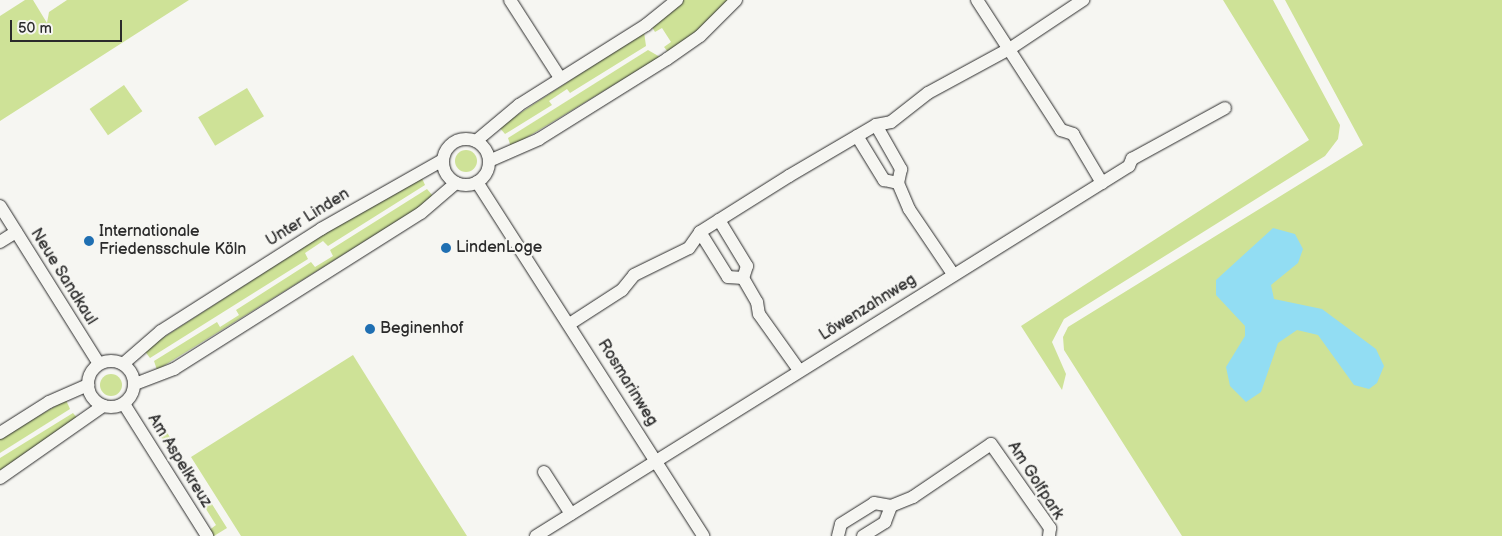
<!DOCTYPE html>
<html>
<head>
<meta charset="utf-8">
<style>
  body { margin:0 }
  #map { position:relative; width:1502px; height:536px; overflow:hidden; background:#f6f6f2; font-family:"Balsamiq Sans",sans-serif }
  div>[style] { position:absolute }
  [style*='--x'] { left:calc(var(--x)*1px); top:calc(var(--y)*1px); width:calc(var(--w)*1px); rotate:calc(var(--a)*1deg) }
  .green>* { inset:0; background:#cee297; transform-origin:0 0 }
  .round { border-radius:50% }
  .water>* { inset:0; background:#92ddf3 }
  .roads { filter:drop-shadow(0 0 1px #2b2b2b) drop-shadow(0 0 1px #2b2b2b) }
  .street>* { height:12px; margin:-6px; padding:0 6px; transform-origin:6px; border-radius:6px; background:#f6f6f2 }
  .street>.ring { margin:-6px; padding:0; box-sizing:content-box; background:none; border:12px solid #f6f6f2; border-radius:50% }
  .dots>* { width:14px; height:14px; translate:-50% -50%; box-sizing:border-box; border:2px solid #f6f6f2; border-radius:50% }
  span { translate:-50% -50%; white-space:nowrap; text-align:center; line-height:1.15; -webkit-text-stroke:4.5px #f6f6f2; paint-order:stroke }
  .street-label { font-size:16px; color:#2b2b2b }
  .poi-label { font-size:16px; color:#2b2b2b }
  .left { translate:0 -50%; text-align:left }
  .scale { position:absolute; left:10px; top:20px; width:112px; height:22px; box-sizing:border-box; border:2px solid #2b2b2b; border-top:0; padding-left:6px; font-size:15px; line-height:18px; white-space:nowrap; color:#2b2b2b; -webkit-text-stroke:4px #f6f6f2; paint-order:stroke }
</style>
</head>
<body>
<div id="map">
  <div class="green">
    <div style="clip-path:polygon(25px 0,33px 0,47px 23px,49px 12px,67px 0,189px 0,0 121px,0 16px)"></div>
    <div style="clip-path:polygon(684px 0,728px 0,711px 21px,668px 52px,664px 47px,671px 42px,662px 28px,655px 32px,652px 27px)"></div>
    <div style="clip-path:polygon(1223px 0,1273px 0,1340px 125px,1338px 139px,1325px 156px,1064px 319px,1052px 342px,1066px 374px,1062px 390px,1021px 326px,1309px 140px)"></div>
    <div style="clip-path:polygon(1285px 0,1502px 0,1502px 536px,1182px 536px,1064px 350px,1063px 337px,1068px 327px,1363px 145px)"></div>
    <div style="clip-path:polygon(644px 32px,646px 46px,570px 93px,567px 89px,549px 101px,552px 105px,505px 134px,499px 127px)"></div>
    <div style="clip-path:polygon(648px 50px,660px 57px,511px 147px,508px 138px)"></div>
    <div style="left:124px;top:85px;width:32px;height:42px;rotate:55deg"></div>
    <div style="left:247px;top:88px;width:33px;height:57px;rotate:59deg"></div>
    <div class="round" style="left:455px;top:150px;width:22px;height:22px"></div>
    <div style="clip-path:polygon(421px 176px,425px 185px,328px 246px,323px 241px,305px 253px,308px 259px,150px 358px,144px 350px,401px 184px)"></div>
    <div style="clip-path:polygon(427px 189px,433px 196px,425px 204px,157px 370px,154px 361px,217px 322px,220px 327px,239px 315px,236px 310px,311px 262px,315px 267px,333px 256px,330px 250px)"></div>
    <div style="clip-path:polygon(353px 355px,418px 459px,467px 536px,241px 536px,191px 457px)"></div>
    <div class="round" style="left:100px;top:374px;width:22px;height:22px"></div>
    <div style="clip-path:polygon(66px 400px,70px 409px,0 453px,0 438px)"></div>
    <div style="clip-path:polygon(73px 413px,78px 419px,0 472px,0 458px)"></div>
    <div style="clip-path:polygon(156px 415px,227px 528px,214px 536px,208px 531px,216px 525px,149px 418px)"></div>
  </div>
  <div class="water">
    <div style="clip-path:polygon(1273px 228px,1295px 234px,1303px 249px,1298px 263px,1271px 285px,1274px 299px,1322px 309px,1376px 349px,1384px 366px,1377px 383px,1369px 389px,1354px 385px,1318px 335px,1297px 330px,1278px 343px,1261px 392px,1246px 402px,1230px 386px,1226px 367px,1245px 336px,1245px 326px,1216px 295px,1216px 280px)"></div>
  </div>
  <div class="roads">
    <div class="street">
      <div style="--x:510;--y:0;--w:93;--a:57.3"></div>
      <div style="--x:977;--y:0;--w:155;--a:57.1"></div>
      <div style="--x:1061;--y:130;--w:13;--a:18"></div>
      <div style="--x:1073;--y:134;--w:57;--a:59.4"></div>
      <div style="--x:876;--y:125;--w:51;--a:60.4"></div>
      <div style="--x:901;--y:169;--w:14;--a:102"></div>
      <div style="--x:898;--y:183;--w:28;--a:67"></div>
      <div style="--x:909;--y:209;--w:78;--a:55.9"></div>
      <div style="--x:857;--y:136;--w:52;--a:58.5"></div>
      <div style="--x:884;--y:180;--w:14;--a:12"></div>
      <div class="ring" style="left:443px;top:139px;width:34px;height:34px"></div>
      <div style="--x:476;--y:141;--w:56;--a:-39.9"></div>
      <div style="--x:519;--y:105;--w:150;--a:-32.2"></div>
      <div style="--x:646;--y:25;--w:40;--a:-39"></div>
      <div style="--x:489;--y:161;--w:55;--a:-23.7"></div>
      <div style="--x:539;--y:139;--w:151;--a:-32"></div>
      <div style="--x:667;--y:59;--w:40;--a:-34.9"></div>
      <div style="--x:700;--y:36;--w:51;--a:-45"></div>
      <div style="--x:477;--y:182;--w:420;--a:57.4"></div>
      <div style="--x:0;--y:206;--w:186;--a:57.9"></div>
      <div style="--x:719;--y:220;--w:54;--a:58.7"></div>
      <div style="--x:747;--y:266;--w:13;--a:108"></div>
      <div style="--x:743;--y:278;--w:28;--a:60"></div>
      <div style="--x:757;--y:302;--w:12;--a:81"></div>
      <div style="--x:759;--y:314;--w:69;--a:54.5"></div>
      <div style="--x:700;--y:232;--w:53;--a:58.1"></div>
      <div style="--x:728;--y:277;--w:15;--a:4"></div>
      <div style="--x:0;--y:242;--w:19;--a:-32"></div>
      <div style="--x:571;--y:323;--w:61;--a:-32.9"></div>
      <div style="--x:622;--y:290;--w:19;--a:-51"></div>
      <div style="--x:634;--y:275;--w:61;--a:-26.1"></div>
      <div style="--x:689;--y:248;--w:19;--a:-55"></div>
      <div style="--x:700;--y:232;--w:105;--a:-32.2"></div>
      <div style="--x:789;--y:176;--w:101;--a:-30.4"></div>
      <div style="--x:876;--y:125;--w:15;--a:-11"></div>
      <div style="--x:891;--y:122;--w:47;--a:-38.1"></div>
      <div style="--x:928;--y:93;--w:94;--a:-28.5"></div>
      <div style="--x:1011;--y:48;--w:87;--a:-33.7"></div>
      <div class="ring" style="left:88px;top:361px;width:34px;height:34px"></div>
      <div style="--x:123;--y:364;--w:50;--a:-41"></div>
      <div style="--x:161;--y:331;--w:190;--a:-32.5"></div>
      <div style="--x:321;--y:229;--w:140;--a:-29.5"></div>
      <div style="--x:135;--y:384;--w:42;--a:-21"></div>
      <div style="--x:174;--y:369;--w:292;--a:-32.3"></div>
      <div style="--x:421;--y:213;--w:46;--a:-40.6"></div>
      <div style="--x:124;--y:404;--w:156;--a:57.8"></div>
      <div style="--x:0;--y:433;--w:58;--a:-32.3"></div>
      <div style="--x:49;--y:402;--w:43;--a:-23.6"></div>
      <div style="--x:544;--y:472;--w:50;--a:57.3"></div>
      <div style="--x:0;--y:478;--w:126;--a:-35"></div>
      <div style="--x:536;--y:536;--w:699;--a:-31.96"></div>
      <div style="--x:1129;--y:166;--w:8;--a:-67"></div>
      <div style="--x:1132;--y:159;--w:106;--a:-28.7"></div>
      <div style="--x:838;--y:536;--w:12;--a:-76"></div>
      <div style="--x:841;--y:524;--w:39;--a:-32"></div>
      <div style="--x:874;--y:503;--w:17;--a:10"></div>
      <div style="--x:891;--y:506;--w:24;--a:-22"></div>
      <div style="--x:913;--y:497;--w:94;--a:-34.2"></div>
      <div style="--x:991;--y:444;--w:103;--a:54.9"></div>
      <div style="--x:1050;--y:528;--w:8;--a:97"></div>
      <div style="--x:863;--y:536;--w:26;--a:-32"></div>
      <div style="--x:885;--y:522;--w:17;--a:-69"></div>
    </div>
  </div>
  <div class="dots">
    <div style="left:89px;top:241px;background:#1f6fb2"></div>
    <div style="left:446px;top:248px;background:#1f6fb2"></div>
    <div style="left:370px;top:329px;background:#1f6fb2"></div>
  </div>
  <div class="street-label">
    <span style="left:308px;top:218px;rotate:-32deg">Unter Linden</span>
    <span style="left:63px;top:277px;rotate:58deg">Neue Sandkaul</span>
    <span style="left:868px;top:308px;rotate:-32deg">Löwenzahnweg</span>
    <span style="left:627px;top:383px;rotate:58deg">Rosmarinweg</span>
    <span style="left:179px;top:461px;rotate:58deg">Am Aspelkreuz</span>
    <span style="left:1035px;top:481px;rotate:57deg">Am Golfpark</span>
  </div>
  <div class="poi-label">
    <span class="left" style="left:99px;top:241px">Internationale<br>Friedensschule Köln</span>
    <span class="left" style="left:456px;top:248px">LindenLoge</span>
    <span class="left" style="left:380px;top:329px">Beginenhof</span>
  </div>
  <div class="scale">50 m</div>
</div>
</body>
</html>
